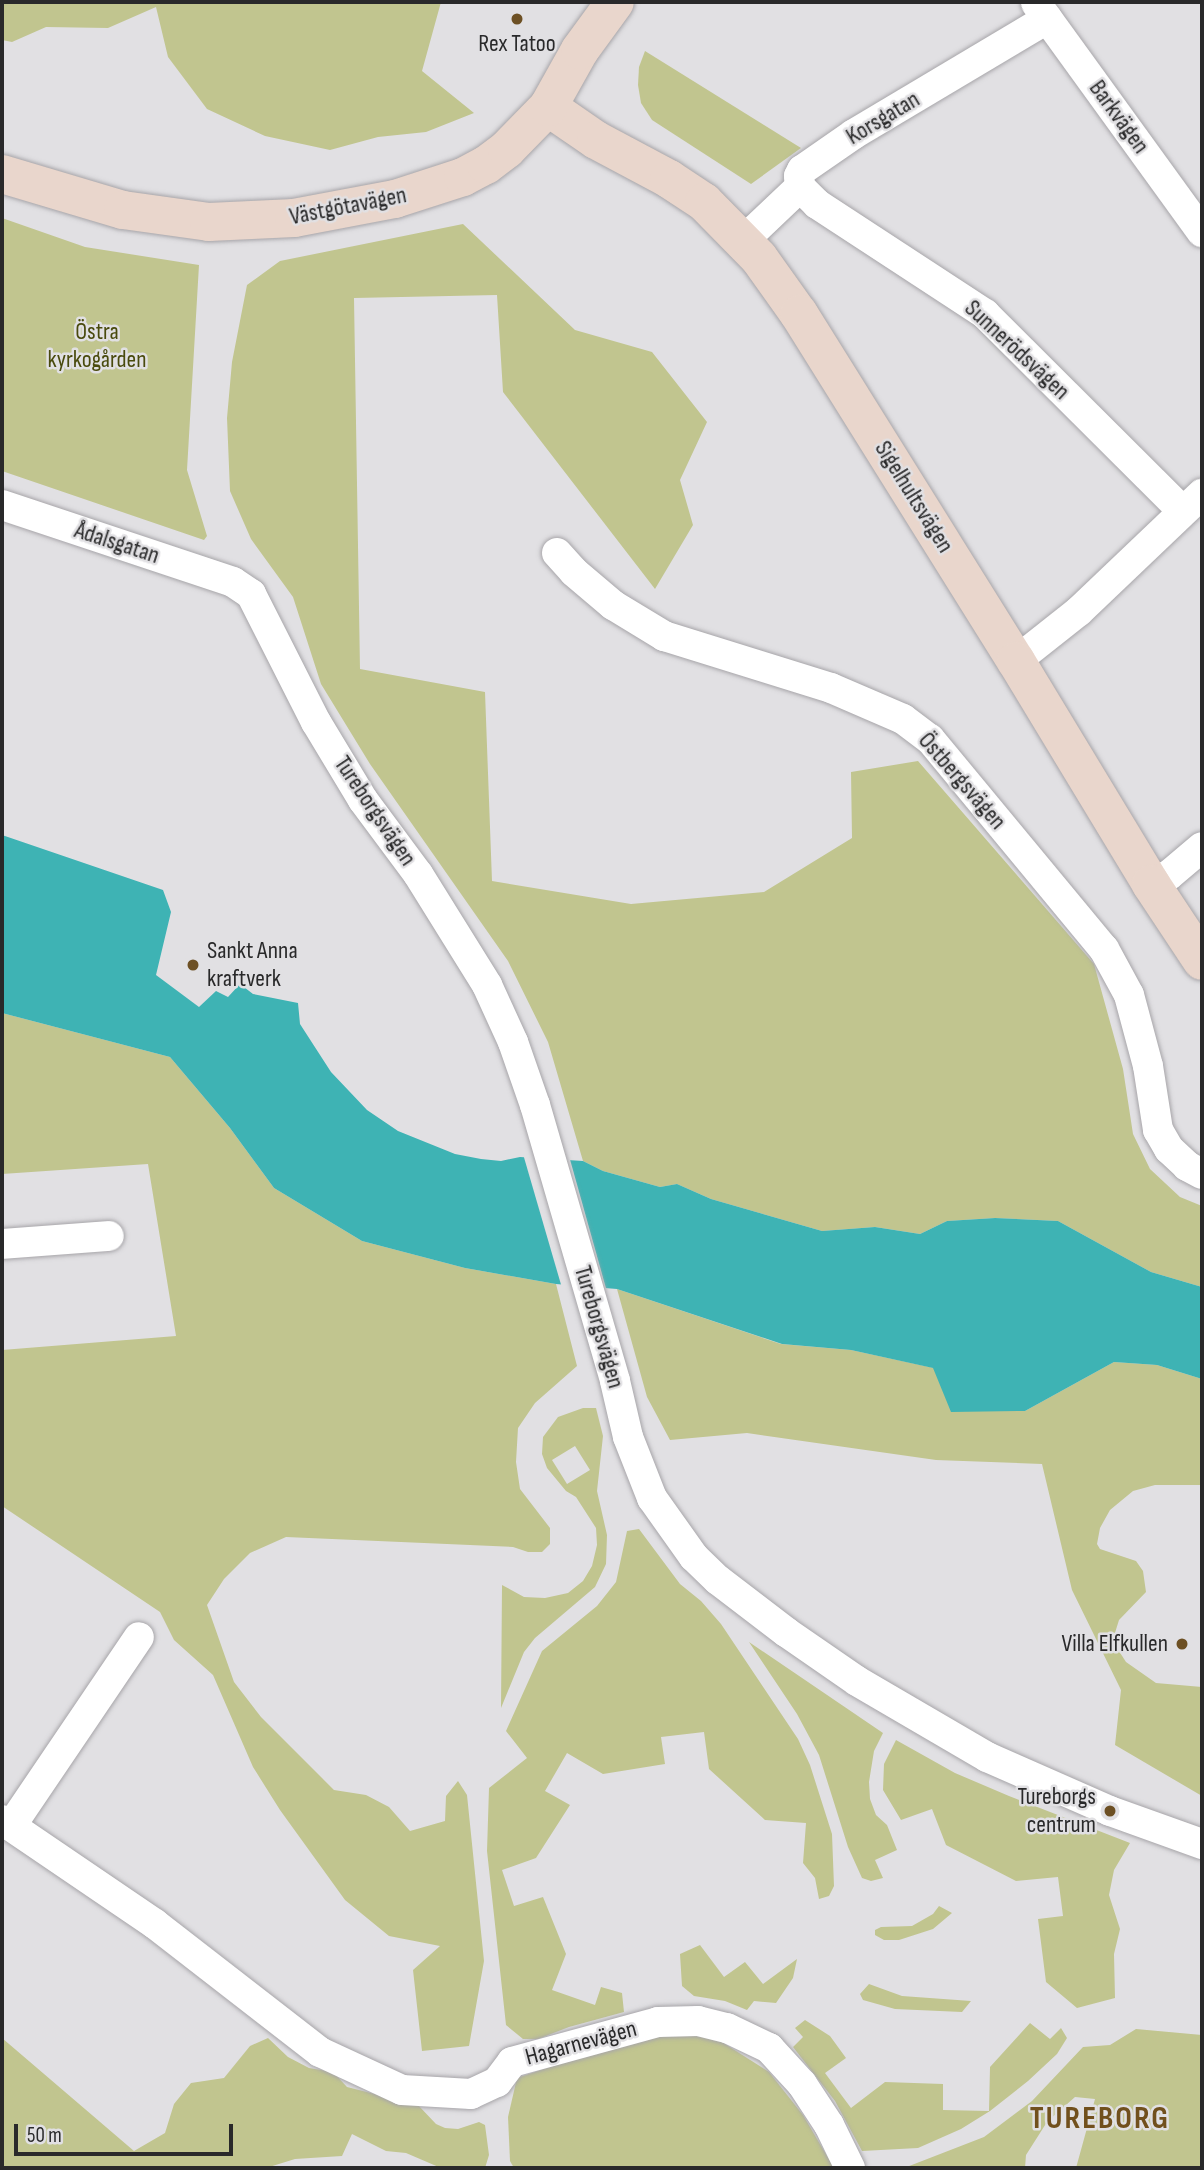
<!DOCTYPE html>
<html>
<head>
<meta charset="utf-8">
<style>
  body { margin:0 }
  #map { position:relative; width:1204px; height:2170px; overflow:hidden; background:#e1e0e3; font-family:"Sofia Sans Condensed",sans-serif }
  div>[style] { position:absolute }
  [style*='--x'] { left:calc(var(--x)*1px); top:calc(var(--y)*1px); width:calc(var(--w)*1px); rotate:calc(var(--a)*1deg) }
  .green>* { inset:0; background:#c1c58f }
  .water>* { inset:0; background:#3eb3b4 }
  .pier>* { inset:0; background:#e1e0e3 }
  .roads { filter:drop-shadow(0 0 2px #a7a5a9) drop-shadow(0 0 2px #a7a5a9) }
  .street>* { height:30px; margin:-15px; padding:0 15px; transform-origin:15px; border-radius:15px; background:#fff }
  .secondary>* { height:38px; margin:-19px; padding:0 19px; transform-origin:19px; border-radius:19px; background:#e9d6cc }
  .dots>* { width:19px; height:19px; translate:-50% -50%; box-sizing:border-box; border:4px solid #e1e0e3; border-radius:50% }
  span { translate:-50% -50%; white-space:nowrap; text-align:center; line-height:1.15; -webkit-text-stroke:5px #e1e0e3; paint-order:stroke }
  .poi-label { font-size:24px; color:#29292a }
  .left { translate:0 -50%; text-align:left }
  .right { translate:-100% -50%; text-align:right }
  .street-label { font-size:24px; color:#29292a }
  .park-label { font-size:24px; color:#494a0d }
  .district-label { font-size:32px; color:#71501d; font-weight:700; letter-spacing:2px }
  .frame { position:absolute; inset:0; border:4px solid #29292a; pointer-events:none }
  .scale { position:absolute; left:14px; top:2124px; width:219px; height:32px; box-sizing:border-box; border:4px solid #29292a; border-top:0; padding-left:9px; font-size:21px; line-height:24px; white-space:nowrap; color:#29292a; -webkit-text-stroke:5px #e1e0e3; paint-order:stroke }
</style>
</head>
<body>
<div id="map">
  <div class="green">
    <div style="clip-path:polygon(2px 2px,441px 2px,422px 71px,474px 113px,426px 132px,378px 137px,330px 150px,265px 136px,207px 109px,168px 57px,156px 7px,108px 28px,46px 27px,12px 42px,2px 40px)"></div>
    <div style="clip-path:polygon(645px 51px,801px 148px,751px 184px,652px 120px,641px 103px,638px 85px,639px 67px)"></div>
    <div style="clip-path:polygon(2px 218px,85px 247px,199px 265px,187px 470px,207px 536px,204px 540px,2px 471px)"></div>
    <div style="clip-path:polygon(463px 224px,575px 330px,652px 352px,707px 422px,680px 480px,693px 525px,655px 589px,503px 392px,497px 295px,354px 298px,360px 669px,485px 692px,492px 881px,631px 904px,764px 892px,852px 838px,851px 772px,918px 761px,1094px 964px,1123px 1069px,1133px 1134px,1150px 1169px,1180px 1197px,1202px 1206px,1202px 1287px,1151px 1272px,1058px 1221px,995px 1218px,947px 1221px,920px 1234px,875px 1227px,822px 1231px,711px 1199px,677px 1184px,660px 1187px,603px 1171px,583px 1161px,548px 1042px,508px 961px,370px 764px,321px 684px,293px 597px,251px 539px,230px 491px,227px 418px,232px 362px,247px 285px,280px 261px)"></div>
    <div style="clip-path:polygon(2px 1013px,170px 1057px,230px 1128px,274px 1188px,362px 1241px,465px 1268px,556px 1284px,577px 1366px,535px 1403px,518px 1428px,516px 1462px,520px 1489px,550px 1528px,550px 1544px,542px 1552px,528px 1552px,513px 1547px,286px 1537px,250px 1553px,224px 1579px,207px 1605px,234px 1682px,261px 1717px,334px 1790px,366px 1795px,389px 1807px,410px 1831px,445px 1821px,446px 1796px,458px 1781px,467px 1795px,484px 1961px,469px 2046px,422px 2051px,413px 1970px,440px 1946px,389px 1936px,345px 1900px,280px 1810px,253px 1767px,213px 1675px,174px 1640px,160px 1612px,2px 1506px,2px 1350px,176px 1336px,148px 1164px,2px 1174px)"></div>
    <div style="clip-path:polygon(617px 1289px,781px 1344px,851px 1350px,934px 1368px,1025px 1411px,1114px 1362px,1157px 1365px,1202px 1379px,1202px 1485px,1155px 1485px,1133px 1491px,1110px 1510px,1100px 1528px,1097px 1544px,1100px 1549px,1136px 1561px,1143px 1571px,1146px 1592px,1119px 1620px,1114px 1636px,1117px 1648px,1126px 1662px,1156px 1683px,1202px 1687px,1202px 1796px,1115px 1745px,1121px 1690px,1072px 1590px,1042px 1464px,936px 1460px,747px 1433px,670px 1440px,647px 1397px)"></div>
    <div style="clip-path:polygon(evenodd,583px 1408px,596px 1408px,603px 1436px,597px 1491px,607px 1535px,606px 1564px,595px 1587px,535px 1638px,524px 1652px,501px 1708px,502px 1585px,524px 1597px,545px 1598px,568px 1593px,583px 1581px,592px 1566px,597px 1545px,596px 1528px,576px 1497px,566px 1491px,547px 1468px,542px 1454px,543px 1437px,558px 1417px,583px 1408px,575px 1446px,590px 1470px,567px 1484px,552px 1460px,575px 1446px)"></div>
    <div style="clip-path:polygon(639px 1529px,680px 1584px,701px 1601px,721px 1624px,798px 1739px,810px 1765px,832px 1834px,834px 1886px,829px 1896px,819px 1899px,815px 1878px,803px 1863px,806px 1823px,765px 1820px,709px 1769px,704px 1732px,661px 1737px,665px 1764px,603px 1774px,567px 1753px,545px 1791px,570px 1805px,536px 1858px,502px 1870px,514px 1906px,543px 1897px,566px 1954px,552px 1990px,595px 2005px,601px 1987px,622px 1993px,624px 2012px,569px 2027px,538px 2039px,523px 2039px,506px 2025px,487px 1851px,489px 1788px,527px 1758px,506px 1731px,542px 1651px,597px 1606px,616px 1582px,627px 1531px)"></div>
    <div style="clip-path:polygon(749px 1642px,883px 1733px,874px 1751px,869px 1782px,870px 1799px,876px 1815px,887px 1825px,897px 1850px,875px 1860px,883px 1878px,871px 1881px,862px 1878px,848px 1847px,819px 1755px,797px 1714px)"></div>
    <div style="clip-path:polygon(896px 1740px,955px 1773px,1009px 1796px,1130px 1843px,1114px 1870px,1109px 1895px,1120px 1929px,1114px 1954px,1115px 1998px,1077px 2008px,1046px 1982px,1038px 1919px,1063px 1916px,1058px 1877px,1016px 1881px,946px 1845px,932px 1809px,901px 1820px,883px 1790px,884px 1764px)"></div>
    <div style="clip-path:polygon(939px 1906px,952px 1913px,933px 1929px,899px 1940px,884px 1940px,875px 1935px,875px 1930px,881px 1927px,912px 1926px,933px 1914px)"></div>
    <div style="clip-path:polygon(700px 1945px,724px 1977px,745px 1962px,763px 1984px,797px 1959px,793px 1978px,776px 2003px,754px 2001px,747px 2010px,725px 2001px,694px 1996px,682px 1986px,680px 1954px)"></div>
    <div style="clip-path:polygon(869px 1984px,902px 1996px,971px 2001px,962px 2012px,895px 2009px,863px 2000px,860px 1994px)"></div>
    <div style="clip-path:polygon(805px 2020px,830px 2036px,846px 2058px,825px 2073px,851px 2108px,885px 2082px,943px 2084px,943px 2110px,989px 2111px,990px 2067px,1030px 2023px,1050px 2039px,1061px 2028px,1067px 2038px,1057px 2054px,1028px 2081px,990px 2111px,961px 2129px,918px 2148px,862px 2151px,835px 2101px,793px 2047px,803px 2037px,795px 2028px)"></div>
    <div style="clip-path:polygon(1136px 2029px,1202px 2035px,1202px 2168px,1076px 2168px,1095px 2099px,1075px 2097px,1047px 2122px,1026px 2155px,1025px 2168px,904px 2168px,984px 2137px,1032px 2101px,1083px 2047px,1110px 2045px)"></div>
    <div style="clip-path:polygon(651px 2033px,714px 2037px,769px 2072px,803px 2115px,834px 2168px,514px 2168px,510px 2161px,508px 2117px,517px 2078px)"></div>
    <div style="clip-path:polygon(2px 2038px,134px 2151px,165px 2133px,174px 2104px,191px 2083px,224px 2078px,250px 2046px,268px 2038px,288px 2057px,309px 2068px,333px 2072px,347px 2087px,418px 2105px,436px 2124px,445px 2128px,458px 2129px,479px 2122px,485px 2125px,489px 2155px,485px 2168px,441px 2168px,406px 2153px,386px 2151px,352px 2134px,342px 2156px,295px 2159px,266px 2168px,2px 2168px)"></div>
  </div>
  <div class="water">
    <div style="clip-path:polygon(2px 835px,163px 890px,171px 912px,156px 975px,199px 1007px,216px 991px,228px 997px,240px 984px,253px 994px,298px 1003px,300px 1024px,331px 1072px,367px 1110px,398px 1131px,455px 1154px,481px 1159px,501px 1161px,520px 1157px,583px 1161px,603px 1171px,660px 1187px,677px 1184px,711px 1199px,822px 1231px,875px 1227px,920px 1234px,947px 1221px,995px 1218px,1058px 1221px,1151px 1272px,1202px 1287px,1202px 1379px,1157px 1365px,1114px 1362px,1025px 1411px,951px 1412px,933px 1368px,851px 1350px,782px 1344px,617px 1289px,556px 1284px,465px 1268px,362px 1241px,274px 1188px,230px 1128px,170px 1057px,2px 1013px)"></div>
  </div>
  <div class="pier">
    <div style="clip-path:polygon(523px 1154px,569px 1156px,607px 1292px,562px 1288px)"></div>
  </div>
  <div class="roads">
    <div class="street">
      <div style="--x:1036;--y:3;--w:283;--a:54.1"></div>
      <div style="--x:800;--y:187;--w:24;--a:45"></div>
      <div style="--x:817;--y:204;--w:201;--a:33.2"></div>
      <div style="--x:985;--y:314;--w:279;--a:44.9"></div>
      <div style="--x:743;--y:241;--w:79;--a:-43.5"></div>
      <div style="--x:800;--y:187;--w:11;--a:-95"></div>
      <div style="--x:799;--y:176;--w:7;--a:-63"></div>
      <div style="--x:802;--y:170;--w:63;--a:-34.7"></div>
      <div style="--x:854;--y:134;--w:225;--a:-30.8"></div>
      <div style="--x:2;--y:505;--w:243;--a:18.4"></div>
      <div style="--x:233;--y:582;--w:22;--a:34"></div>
      <div style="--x:251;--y:594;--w:144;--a:63.1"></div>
      <div style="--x:316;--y:722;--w:91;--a:58.9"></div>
      <div style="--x:363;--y:800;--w:92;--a:53.4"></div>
      <div style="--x:418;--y:874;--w:131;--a:58.1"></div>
      <div style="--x:487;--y:985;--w:63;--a:65.5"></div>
      <div style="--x:513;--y:1042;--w:67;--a:70.8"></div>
      <div style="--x:535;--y:1105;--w:287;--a:73.8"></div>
      <div style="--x:615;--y:1381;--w:57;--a:76.9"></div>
      <div style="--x:628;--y:1437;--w:66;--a:68.5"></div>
      <div style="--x:652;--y:1498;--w:72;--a:54.6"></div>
      <div style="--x:694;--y:1557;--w:33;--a:44"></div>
      <div style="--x:718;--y:1580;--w:86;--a:37.4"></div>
      <div style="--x:786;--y:1632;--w:86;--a:34.6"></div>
      <div style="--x:857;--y:1681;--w:151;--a:30.3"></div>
      <div style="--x:987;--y:1757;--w:134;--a:23.7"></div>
      <div style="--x:1110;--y:1811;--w:98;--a:19.7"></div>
      <div style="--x:557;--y:553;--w:25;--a:48"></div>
      <div style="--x:574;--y:572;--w:51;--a:40.2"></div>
      <div style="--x:613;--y:605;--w:60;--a:31.3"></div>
      <div style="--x:664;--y:636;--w:175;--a:17.3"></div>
      <div style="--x:831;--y:688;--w:78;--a:23.3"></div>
      <div style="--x:903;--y:719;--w:34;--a:37"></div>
      <div style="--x:930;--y:739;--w:273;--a:50.4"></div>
      <div style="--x:1104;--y:949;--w:52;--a:61.5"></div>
      <div style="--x:1129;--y:995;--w:73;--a:75"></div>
      <div style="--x:1148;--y:1066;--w:65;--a:81.1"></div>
      <div style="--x:1158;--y:1130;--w:22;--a:60"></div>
      <div style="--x:1169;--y:1149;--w:25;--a:43"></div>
      <div style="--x:1187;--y:1166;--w:17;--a:28"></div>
      <div style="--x:1016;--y:661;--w:80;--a:-38.4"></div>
      <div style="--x:1079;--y:611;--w:170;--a:-43.6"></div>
      <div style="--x:1151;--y:884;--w:20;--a:-27"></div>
      <div style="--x:1169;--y:875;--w:43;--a:-40.3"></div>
      <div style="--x:2;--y:1244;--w:107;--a:-4.3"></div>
      <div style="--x:2;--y:1820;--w:185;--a:34.2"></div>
      <div style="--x:155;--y:1924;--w:209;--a:37.8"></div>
      <div style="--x:320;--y:2052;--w:90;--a:24.9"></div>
      <div style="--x:402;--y:2090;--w:69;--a:3.3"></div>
      <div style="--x:471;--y:2094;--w:29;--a:-25"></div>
      <div style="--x:497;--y:2082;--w:25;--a:-53"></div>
      <div style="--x:512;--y:2062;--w:151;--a:-15.3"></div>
      <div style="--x:658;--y:2022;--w:40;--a:-1.4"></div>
      <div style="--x:698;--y:2021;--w:30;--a:14"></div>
      <div style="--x:727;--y:2028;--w:47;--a:25.5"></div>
      <div style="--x:769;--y:2048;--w:49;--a:47.5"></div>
      <div style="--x:802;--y:2084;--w:49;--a:56.6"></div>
      <div style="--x:829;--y:2125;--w:48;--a:64"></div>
      <div style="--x:11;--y:1826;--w:228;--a:-55.9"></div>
    </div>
    <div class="secondary">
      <div style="--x:548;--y:107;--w:58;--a:34.5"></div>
      <div style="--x:596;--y:140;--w:83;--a:28.1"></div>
      <div style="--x:669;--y:179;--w:42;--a:33.3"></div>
      <div style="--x:704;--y:202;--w:78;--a:45.5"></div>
      <div style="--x:759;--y:258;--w:69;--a:54.5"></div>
      <div style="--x:799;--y:314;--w:409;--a:58"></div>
      <div style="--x:1016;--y:661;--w:261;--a:58.8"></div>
      <div style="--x:1151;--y:884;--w:92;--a:56.5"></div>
      <div style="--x:2;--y:174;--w:126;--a:16.6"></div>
      <div style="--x:123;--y:210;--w:87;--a:7.9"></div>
      <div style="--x:209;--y:222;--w:85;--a:-2.7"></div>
      <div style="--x:294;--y:218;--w:103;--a:-10.7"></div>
      <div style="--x:395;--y:199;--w:71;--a:-17.9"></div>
      <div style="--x:463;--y:177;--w:26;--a:-28"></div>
      <div style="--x:486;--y:165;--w:26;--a:-37"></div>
      <div style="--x:507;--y:149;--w:59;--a:-45.7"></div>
      <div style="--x:548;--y:107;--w:65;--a:-60.7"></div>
      <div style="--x:580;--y:50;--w:59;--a:-53.9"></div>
    </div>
  </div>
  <div class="dots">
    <div style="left:517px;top:19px;background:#6d5024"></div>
    <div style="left:193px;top:965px;background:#6d5024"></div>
    <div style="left:1182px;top:1644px;background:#6d5024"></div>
    <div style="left:1110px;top:1811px;background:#6d5024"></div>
  </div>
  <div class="poi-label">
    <span style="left:517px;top:44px">Rex Tatoo</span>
    <span class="left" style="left:207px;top:965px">Sankt Anna<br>kraftverk</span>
    <span class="right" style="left:1168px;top:1644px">Villa Elfkullen</span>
    <span class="right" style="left:1096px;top:1811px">Tureborgs<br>centrum</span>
  </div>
  <div class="street-label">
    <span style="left:1119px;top:117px;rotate:54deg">Barkvägen</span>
    <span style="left:883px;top:118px;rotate:-31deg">Korsgatan</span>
    <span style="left:348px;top:206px;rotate:-11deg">Västgötavägen</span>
    <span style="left:1017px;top:350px;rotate:43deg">Sunnerödsvägen</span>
    <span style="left:914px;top:497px;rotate:58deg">Sigelhultsvägen</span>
    <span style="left:117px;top:543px;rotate:18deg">Ådalsgatan</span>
    <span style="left:962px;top:781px;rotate:49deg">Östbergsvägen</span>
    <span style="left:375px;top:811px;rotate:56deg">Tureborgsvägen</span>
    <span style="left:599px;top:1327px;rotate:74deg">Tureborgsvägen</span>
    <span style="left:581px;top:2043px;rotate:-15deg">Hagarnevägen</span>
  </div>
  <div class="park-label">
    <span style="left:97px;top:346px">Östra<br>kyrkogården</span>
  </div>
  <div class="district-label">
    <span style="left:1100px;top:2119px">TUREBORG</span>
  </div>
  <div class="frame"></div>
  <div class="scale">50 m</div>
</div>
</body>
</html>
